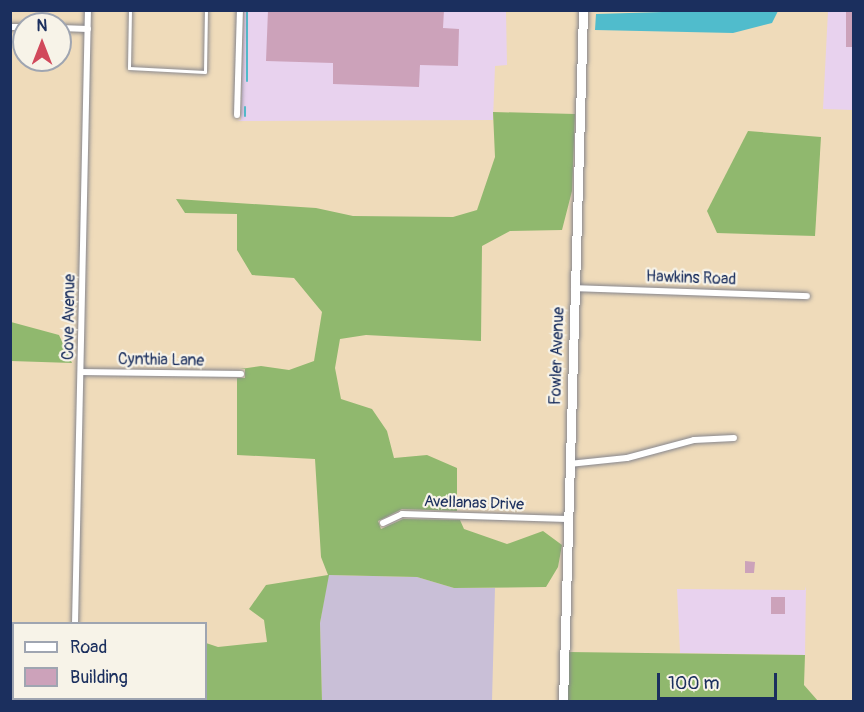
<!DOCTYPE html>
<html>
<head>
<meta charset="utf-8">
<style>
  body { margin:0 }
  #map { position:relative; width:864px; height:712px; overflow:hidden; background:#efdbba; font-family:Pangolin,sans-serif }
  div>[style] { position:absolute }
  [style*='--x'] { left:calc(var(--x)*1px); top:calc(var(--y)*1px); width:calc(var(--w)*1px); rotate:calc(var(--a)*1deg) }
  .built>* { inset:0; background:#e8d2ee }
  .industrial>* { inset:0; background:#c9bfd7 }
  .forest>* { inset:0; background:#90b86e }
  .water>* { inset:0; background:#50bccc }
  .stream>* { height:2px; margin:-1px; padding:0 1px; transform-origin:1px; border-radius:1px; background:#50bccc }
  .building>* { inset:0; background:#cca2ba; transform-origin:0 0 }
  .roads { filter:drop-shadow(0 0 2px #85858c) drop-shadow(0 0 2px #85858c) }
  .lane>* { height:3px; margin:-1.5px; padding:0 1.5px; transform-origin:1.5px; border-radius:1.5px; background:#fff }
  .street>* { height:6px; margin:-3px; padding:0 3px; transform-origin:3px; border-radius:3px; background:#fff }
  .secondary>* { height:9px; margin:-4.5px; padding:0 4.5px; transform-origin:4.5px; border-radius:4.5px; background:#fff }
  span { translate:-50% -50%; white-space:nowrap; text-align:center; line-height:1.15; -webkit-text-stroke:4.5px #f7f3e8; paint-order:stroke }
  .street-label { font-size:16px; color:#1b2f5e }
  .frame { position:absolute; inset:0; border:12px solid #1b2f5e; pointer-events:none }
  .legend { position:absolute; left:12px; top:622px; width:195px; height:78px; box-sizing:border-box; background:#f7f3e8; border:2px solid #9fa5b1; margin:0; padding:8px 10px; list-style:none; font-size:18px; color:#1b2f5e }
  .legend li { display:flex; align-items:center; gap:12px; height:30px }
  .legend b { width:30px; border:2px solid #9fa5b1 }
  .north { position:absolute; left:12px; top:12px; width:60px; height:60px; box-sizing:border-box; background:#f7f3e8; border:2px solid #9fa5b1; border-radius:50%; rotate:0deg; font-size:16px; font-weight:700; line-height:24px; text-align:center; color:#1b2f5e }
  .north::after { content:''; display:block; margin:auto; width:21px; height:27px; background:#d1495b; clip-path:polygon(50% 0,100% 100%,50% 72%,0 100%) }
  .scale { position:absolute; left:657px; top:673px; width:120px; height:27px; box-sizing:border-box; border:3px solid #1b2f5e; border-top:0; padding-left:8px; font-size:18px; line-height:21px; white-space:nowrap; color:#1b2f5e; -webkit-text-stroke:4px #f7f3e8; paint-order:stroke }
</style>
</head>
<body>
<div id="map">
  <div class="built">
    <div style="clip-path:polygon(244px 11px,506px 11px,507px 65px,495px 66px,493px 120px,237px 121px,241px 120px)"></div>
    <div style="clip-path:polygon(828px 11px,853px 11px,853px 110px,823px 109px)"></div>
    <div style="clip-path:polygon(806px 586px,805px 655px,680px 653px,677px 589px,805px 590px)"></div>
  </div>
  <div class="industrial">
    <div style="clip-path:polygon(328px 575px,417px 577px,454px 588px,495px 588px,492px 701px,322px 702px,320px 623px)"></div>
  </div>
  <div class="forest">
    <div style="clip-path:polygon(493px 112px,575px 114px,572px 191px,562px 230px,510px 231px,482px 246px,481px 341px,366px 335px,340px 339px,335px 368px,341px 399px,372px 409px,387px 431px,394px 458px,427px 455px,457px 468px,457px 511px,402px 509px,378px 521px,381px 529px,403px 519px,460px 520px,464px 529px,507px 544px,543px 531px,562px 545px,558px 567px,546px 587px,454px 588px,417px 577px,329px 575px,320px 623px,322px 701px,99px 699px,206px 698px,206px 643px,218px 647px,267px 642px,264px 620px,249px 609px,266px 585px,328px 575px,321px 557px,315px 459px,237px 455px,237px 378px,245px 378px,245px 369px,240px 369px,261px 366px,289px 370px,314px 361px,322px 312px,294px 278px,252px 275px,237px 250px,237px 214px,185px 213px,176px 199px,316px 208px,353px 216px,453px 217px,477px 210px,495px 157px)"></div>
    <div style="clip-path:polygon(748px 131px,821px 137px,815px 236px,717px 233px,707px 211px)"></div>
    <div style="clip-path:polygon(11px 322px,59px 335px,72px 363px,11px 361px)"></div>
    <div style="clip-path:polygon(568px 652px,805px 655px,804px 685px,818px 701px,567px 702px)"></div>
  </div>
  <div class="water">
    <div style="clip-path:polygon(729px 10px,778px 11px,772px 23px,733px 33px,595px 30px,596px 14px)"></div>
  </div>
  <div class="stream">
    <div style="--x:247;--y:81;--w:71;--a:-90"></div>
    <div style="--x:245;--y:116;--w:9;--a:-90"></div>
  </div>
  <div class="building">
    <div style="clip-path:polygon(268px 10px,444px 10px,443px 28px,459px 29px,458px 66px,420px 65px,419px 87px,333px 84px,333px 63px,266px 61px)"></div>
    <div style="left:846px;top:10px;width:8px;height:37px"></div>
    <div style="clip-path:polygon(745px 561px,755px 562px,754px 573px,745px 573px)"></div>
    <div style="left:771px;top:597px;width:14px;height:17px"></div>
  </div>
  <div class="roads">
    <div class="lane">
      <div style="--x:130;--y:10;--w:58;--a:91"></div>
      <div style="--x:129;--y:68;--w:76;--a:3"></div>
      <div style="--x:205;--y:72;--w:62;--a:-89.1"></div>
    </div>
    <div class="street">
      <div style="--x:10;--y:27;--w:14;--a:0"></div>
      <div style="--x:60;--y:28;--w:28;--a:2"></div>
      <div style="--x:237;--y:115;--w:105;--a:-88.4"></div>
      <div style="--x:574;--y:288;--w:233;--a:2"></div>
      <div style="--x:81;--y:372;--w:160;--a:0.7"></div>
      <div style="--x:569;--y:464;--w:58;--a:-5.9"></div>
      <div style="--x:627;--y:458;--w:69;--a:-15"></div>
      <div style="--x:694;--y:440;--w:40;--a:-2.9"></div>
      <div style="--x:383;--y:523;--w:21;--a:-25"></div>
      <div style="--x:402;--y:514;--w:165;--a:1.7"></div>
      <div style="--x:75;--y:624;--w:614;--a:-88.79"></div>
      <div style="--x:74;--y:702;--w:4;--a:-90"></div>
    </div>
    <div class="secondary">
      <div style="--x:563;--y:702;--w:692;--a:-88.34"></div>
    </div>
  </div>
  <div class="street-label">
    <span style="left:691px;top:278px;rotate:2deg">Hawkins Road</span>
    <span style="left:69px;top:317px;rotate:-89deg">Cove Avenue</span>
    <span style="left:557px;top:356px;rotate:-88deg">Fowler Avenue</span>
    <span style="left:161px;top:360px;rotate:1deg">Cynthia Lane</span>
    <span style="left:474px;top:503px;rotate:2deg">Avellanas Drive</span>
  </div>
  <div class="frame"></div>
  <ul class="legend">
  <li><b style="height:8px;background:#fff"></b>Road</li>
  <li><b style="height:16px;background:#cca2ba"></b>Building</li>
  </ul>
  <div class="north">N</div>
  <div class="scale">100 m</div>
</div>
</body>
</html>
